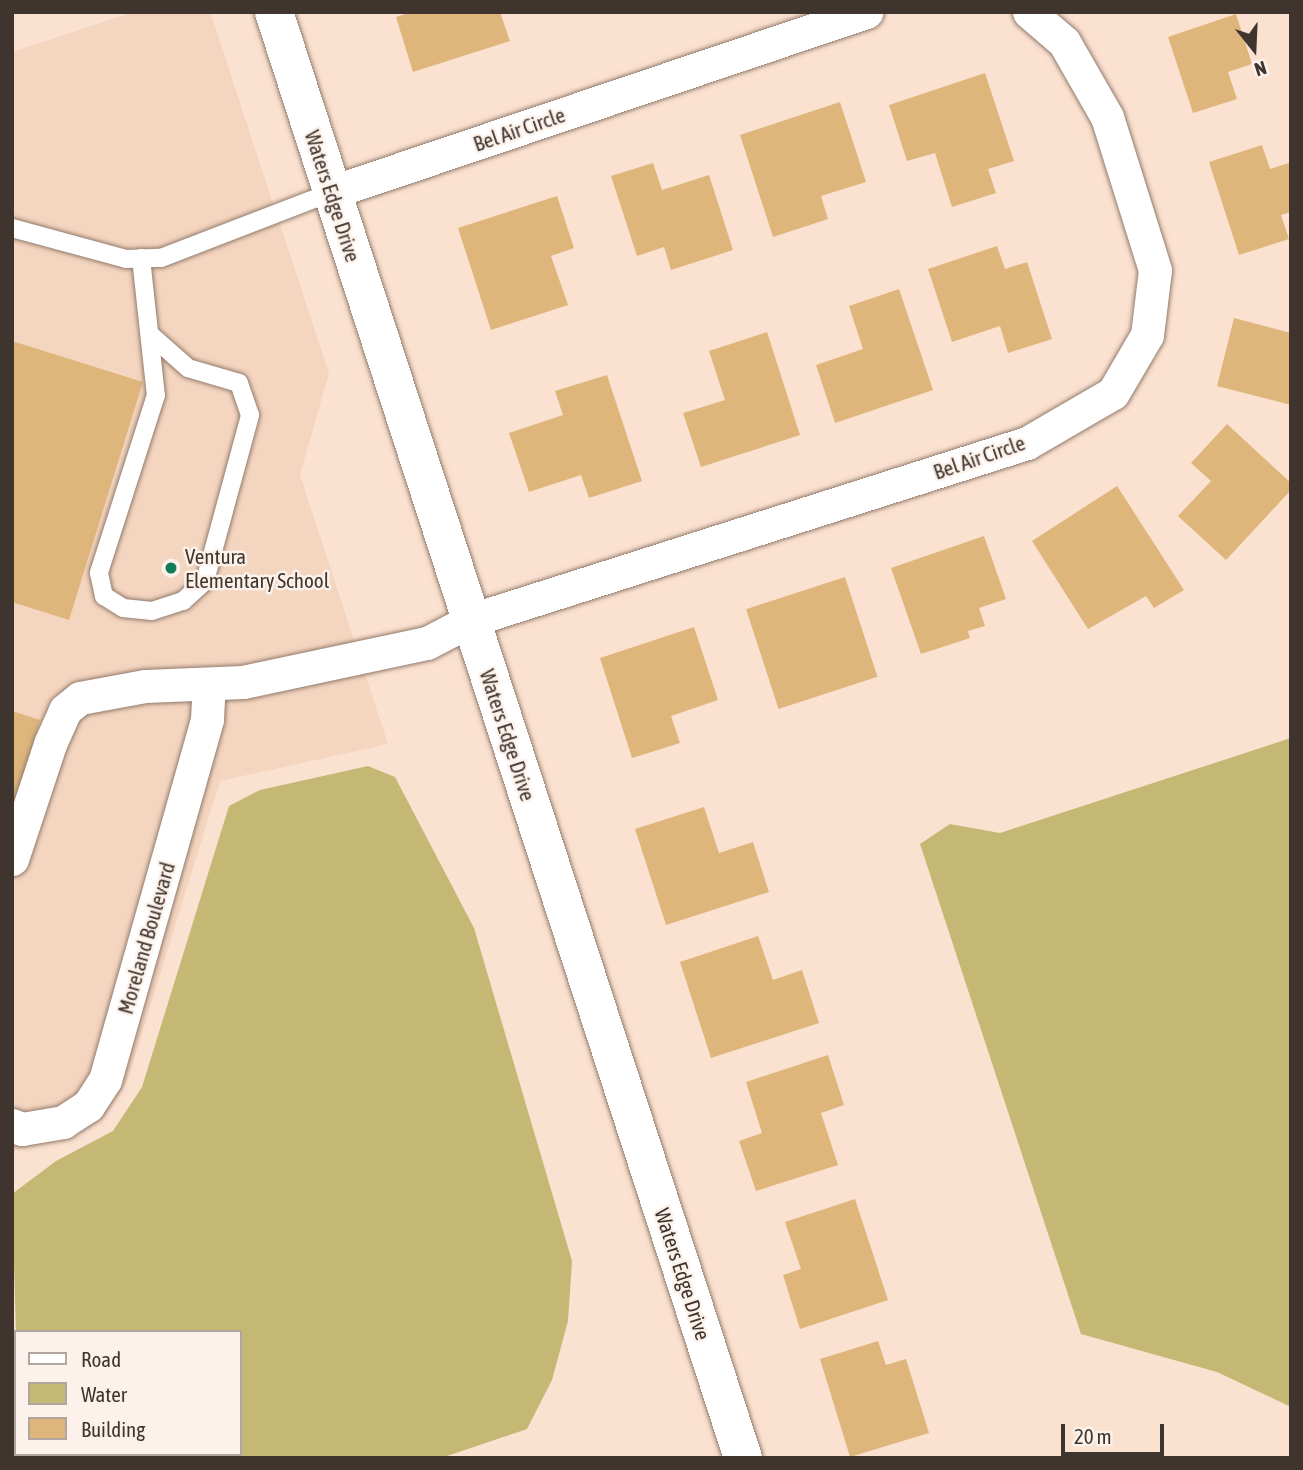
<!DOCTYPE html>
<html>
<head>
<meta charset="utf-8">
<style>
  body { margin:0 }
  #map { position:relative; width:1303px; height:1470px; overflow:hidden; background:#fbe1d0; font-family:"Asap Condensed",sans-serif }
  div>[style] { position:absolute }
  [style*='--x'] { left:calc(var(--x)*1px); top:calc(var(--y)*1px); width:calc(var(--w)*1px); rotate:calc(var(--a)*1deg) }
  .built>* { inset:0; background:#f4d5bf }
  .water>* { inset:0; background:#c5b875 }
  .building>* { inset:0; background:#deb67c; transform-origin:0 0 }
  .roads { filter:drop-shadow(0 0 2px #927b6c) drop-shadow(0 0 2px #927b6c) }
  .service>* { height:18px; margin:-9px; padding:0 9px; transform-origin:9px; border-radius:9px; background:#fff }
  .minor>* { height:33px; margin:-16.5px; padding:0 16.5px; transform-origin:16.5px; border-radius:16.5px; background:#fff }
  .tertiary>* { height:38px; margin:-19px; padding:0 19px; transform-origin:19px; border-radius:19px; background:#fff }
  .dots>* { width:19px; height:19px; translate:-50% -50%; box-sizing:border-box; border:4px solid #fcf2eb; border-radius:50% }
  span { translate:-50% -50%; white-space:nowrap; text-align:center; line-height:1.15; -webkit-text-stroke:5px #fcf2eb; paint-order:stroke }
  .street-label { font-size:21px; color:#3f352e }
  .poi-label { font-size:21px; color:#3f352e }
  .left { translate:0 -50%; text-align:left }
  .frame { position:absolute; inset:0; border:14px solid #3f352e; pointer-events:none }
  .legend { position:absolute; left:14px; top:1330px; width:228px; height:126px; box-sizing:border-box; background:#fcf2eb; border:2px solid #b0a69f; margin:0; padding:9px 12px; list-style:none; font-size:21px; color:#3f352e }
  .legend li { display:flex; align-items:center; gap:14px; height:35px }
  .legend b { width:35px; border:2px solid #b0a69f }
  .north { position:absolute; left:1219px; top:14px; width:70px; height:70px; -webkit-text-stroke:5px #fcf2eb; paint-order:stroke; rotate:162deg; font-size:19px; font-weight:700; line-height:28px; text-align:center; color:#3f352e }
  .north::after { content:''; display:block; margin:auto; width:24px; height:32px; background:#3f352e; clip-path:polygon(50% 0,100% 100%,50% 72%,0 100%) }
  .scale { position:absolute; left:1061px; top:1424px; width:103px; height:32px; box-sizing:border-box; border:4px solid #3f352e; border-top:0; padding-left:9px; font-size:21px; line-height:24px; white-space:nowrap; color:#3f352e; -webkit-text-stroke:5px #fcf2eb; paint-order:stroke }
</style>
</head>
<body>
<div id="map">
  <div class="built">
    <div style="clip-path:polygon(134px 12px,210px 12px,329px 373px,300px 475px,388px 744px,220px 781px,127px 1081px,105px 1117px,83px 1132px,12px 1151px,12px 52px)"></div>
    <div style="clip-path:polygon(12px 1366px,16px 1454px,50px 1458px,12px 1458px)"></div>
  </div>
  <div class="water">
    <div style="clip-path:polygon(1291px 738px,1291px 1407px,1217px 1372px,1081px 1334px,920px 844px,950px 824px,1000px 833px)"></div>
    <div style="clip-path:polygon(368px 766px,395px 777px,474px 928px,572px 1261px,568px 1321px,552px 1380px,527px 1429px,441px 1458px,75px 1458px,240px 1454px,240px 1332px,16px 1333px,12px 1194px,56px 1161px,113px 1131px,142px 1087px,229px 806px,260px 790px)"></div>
  </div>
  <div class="building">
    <div style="clip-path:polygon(412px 12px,500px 12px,510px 41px,413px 72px,396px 17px)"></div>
    <div style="clip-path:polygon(1236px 14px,1252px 64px,1228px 72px,1237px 99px,1193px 113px,1168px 37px)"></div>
    <div style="clip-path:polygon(985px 73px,1014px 161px,988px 169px,996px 193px,952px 207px,935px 153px,907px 161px,889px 105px)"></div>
    <div style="clip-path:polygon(840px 102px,866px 182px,821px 196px,828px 219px,773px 237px,740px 135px)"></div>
    <div style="clip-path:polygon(1262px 145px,1270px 169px,1289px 163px,1291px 169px,1291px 212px,1281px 215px,1289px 239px,1239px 255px,1209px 162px)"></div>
    <div style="clip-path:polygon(653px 163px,662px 190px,709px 175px,733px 250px,671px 270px,664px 247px,637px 256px,611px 176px)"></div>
    <div style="clip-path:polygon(557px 196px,574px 248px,551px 256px,568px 305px,491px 330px,458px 228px)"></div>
    <div style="clip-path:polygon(997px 246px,1005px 269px,1027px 262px,1052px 339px,1008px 353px,1000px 326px,952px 342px,928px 269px)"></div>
    <div style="clip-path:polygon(899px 289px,933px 390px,835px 423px,816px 365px,863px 349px,849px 306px)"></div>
    <div style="clip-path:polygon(1234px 318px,1291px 333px,1291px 405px,1217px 386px)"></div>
    <div style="clip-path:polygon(767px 332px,800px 435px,701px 467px,683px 413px,725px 400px,709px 351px)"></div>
    <div style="clip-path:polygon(12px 341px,143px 382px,69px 620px,12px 602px)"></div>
    <div style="clip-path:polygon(607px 375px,642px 481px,589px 498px,581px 475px,529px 492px,509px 433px,563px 415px,555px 391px)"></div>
    <div style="clip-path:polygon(1227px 424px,1291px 483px,1291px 490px,1226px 560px,1178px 516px,1211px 481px,1191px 463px)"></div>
    <div style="clip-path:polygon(1117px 486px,1184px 590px,1154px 608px,1146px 596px,1088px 629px,1032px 541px)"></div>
    <div style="clip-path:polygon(984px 536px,1006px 599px,979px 608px,985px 626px,968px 631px,970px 638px,921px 654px,891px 568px)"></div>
    <div style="left:845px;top:577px;width:105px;height:104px;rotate:72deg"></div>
    <div style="clip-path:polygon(694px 627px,718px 700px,671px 716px,680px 743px,632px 758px,600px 658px)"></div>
    <div style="clip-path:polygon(12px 711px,40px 720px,13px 808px,12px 808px)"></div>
    <div style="clip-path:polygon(704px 807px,719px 853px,753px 842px,769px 892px,666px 925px,635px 829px)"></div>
    <div style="clip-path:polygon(758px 936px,773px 980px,802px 970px,819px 1023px,711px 1058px,680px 962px)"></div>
    <div style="clip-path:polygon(828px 1055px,844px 1105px,821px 1113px,838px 1165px,756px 1191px,739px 1141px,762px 1133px,746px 1082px)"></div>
    <div style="clip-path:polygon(855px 1199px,888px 1300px,800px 1329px,783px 1275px,801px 1269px,785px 1222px)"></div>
    <div style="clip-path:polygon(878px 1341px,886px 1365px,906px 1359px,929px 1433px,850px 1457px,820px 1359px)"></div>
  </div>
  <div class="roads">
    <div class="service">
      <div style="--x:12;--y:228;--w:118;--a:15.2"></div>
      <div style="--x:126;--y:259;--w:35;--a:-2"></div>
      <div style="--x:161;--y:258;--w:183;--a:-21.1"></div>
      <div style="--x:141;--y:258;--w:138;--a:83.8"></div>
      <div style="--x:156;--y:395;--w:187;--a:107.8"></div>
      <div style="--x:99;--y:573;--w:24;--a:78"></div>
      <div style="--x:104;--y:596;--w:22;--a:32"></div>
      <div style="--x:123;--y:608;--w:29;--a:6"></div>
      <div style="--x:152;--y:611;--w:33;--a:-18"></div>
      <div style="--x:183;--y:601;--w:30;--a:-42"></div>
      <div style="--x:205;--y:581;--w:172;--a:-74.8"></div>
      <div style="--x:250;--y:415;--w:34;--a:-109"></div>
      <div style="--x:239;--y:383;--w:53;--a:-163.6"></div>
      <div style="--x:188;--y:368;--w:48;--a:-138.4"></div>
    </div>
    <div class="minor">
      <div style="--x:332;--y:192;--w:564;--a:-18.63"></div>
      <div style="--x:12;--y:859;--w:121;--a:-71.7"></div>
      <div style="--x:50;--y:744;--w:37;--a:-66"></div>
      <div style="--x:65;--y:710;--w:19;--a:-39"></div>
      <div style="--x:80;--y:698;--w:66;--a:-10.5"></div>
      <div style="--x:145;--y:686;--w:98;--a:-2.3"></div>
      <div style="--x:243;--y:682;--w:188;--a:-12"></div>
      <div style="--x:427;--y:643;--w:50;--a:-27.6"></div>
      <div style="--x:471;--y:620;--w:583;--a:-17.66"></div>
      <div style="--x:1027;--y:443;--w:99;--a:-30.2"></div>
      <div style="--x:1113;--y:393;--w:67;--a:-59.6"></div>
      <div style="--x:1147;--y:335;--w:65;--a:-83"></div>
      <div style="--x:1155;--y:270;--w:160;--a:-107.4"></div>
      <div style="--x:1107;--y:117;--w:86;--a:-119.8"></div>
      <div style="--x:1064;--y:42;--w:46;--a:-139.4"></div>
      <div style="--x:12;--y:1125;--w:11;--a:22"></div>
      <div style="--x:22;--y:1129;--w:42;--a:-9.7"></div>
      <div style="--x:63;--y:1122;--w:30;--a:-33"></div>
      <div style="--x:88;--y:1106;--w:31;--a:-57"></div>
      <div style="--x:105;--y:1080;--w:375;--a:-74.2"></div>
      <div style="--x:207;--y:719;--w:33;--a:-87"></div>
    </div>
    <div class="tertiary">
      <div style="--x:274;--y:12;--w:1520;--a:72.03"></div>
    </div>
  </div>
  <div class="dots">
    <div style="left:171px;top:568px;background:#127c57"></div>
  </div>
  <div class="street-label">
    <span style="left:519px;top:129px;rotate:-19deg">Bel Air Circle</span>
    <span style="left:333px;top:196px;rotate:72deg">Waters Edge Drive</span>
    <span style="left:979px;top:457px;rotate:-19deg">Bel Air Circle</span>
    <span style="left:508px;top:735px;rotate:72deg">Waters Edge Drive</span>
    <span style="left:146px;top:938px;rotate:-74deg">Moreland Boulevard</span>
    <span style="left:683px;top:1274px;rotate:72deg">Waters Edge Drive</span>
  </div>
  <div class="poi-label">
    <span class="left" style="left:185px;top:568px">Ventura<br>Elementary School</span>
  </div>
  <div class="frame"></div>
  <ul class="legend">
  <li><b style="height:9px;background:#fff"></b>Road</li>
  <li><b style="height:19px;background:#c5b875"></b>Water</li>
  <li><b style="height:19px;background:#deb67c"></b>Building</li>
  </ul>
  <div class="north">N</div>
  <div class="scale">20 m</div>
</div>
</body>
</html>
